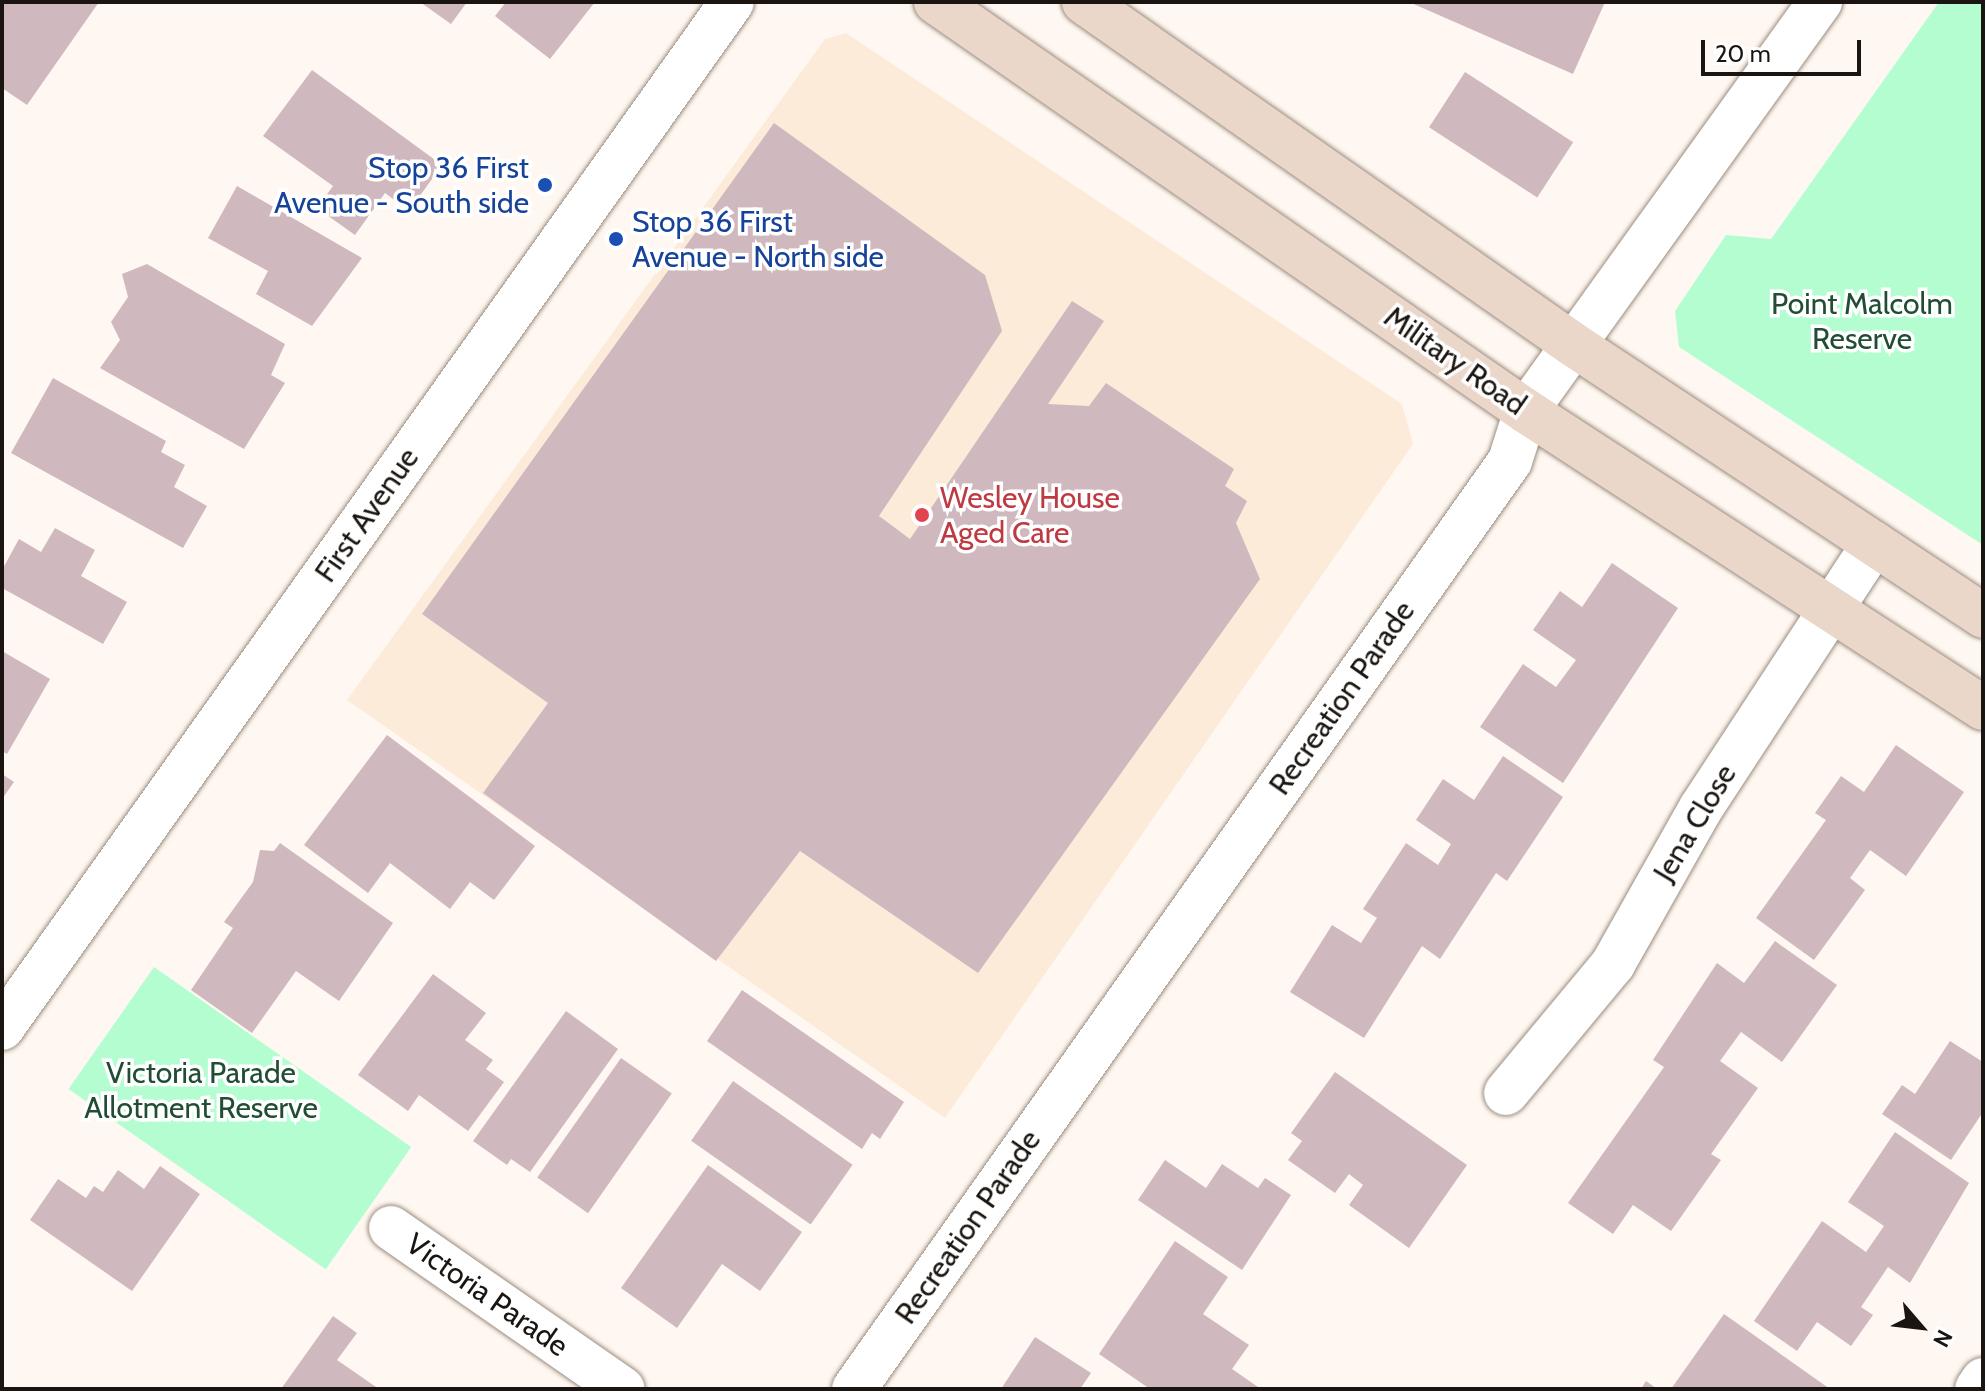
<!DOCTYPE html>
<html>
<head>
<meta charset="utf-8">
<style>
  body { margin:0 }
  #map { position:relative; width:1985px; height:1391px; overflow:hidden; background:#fff8f2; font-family:Cabin,sans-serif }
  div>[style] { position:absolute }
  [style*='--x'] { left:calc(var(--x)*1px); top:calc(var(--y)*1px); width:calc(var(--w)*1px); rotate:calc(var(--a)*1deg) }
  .built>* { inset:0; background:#fdebda }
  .green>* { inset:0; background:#b3fdd1; transform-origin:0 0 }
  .building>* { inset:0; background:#cfb8be; transform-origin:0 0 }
  .roads { filter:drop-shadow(0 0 2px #9b8c7f) drop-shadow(0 0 2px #9b8c7f) }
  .minor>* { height:44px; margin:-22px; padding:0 22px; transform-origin:22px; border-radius:22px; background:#fff }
  .secondary>* { height:44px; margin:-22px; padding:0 22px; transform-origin:22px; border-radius:22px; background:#ebd7ca }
  .dots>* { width:22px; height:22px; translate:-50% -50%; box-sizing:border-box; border:4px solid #fff; border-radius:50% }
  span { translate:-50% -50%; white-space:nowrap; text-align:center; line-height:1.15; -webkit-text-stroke:7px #fff; paint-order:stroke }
  .transit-label { font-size:30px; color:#164399 }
  .right { translate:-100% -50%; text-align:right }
  .left { translate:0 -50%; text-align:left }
  .park-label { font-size:30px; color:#214d35 }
  .street-label { font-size:30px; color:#1a1510 }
  .health-label { font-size:30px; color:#be3a42 }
  .frame { position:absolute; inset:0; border:4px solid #1a1510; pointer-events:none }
  .north { position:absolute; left:1881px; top:1287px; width:80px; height:80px; -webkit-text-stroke:6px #fff; paint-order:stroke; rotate:118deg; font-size:22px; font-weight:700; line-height:32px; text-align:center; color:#1a1510 }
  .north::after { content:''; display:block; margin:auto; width:28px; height:36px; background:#1a1510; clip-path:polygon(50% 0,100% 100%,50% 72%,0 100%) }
  .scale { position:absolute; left:1701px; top:40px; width:160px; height:36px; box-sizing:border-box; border:4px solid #1a1510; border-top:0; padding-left:10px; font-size:24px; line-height:28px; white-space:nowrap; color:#1a1510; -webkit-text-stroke:6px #fff; paint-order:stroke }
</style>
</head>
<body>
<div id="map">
  <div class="built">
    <div style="clip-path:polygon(846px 33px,1402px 404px,1413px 444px,945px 1118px,347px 700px,825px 39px)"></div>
  </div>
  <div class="green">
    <div style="clip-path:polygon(1939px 2px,1983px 2px,1983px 545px,1679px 347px,1675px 311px,1726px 235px,1771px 239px)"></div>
    <div style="left:154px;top:967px;width:314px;height:149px;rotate:35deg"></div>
  </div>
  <div class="building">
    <div style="clip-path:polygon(2px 2px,99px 2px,27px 105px,2px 88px)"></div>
    <div style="clip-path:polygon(420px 2px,467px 2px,451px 24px)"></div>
    <div style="clip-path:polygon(506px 2px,595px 2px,550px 59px,495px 16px)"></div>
    <div style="clip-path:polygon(1409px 2px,1605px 2px,1573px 74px)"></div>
    <div style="clip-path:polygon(312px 70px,442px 165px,409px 211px,385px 193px,355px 235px,317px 208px,333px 186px,263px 136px)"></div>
    <div style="left:1465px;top:72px;width:129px;height:66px;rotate:33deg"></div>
    <div style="clip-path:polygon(774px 123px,985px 275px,1002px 331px,879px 516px,910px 539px,1072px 301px,1104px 321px,1048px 404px,1089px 406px,1106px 383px,1234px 469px,1225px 486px,1247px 501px,1236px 523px,1260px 579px,978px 973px,800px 851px,716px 961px,483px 793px,548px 703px,422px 614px)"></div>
    <div style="clip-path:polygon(237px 186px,362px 258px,312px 326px,256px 294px,268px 271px,208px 238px)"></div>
    <div style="clip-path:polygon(147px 264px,285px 344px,271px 375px,285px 383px,244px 449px,100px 368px,120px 340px,111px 322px,128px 297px,122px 274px)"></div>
    <div style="clip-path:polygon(53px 378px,166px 441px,161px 452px,185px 465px,174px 487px,207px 506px,183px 548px,11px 453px)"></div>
    <div style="clip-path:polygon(55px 528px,95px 550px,81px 576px,127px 602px,103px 644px,2px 588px,2px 570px,19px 539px,41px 552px)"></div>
    <div style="clip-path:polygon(1612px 563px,1678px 608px,1563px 783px,1480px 727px,1523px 664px,1556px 687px,1576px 660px,1533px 630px,1560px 591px,1582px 607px)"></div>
    <div style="clip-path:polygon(2px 651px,50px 679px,7px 754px,2px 751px)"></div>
    <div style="clip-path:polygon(387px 735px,535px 846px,494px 900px,470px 882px,450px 909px,390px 863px,368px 893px,304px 845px)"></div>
    <div style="clip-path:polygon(1896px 745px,1964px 792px,1906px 876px,1870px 850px,1850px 878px,1865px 890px,1814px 960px,1756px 918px,1826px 820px,1815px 813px,1841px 776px,1864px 792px)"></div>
    <div style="clip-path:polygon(1503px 756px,1563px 797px,1507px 881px,1496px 873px,1440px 959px,1422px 946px,1364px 1038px,1290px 992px,1332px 925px,1361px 943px,1377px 918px,1363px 909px,1406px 843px,1438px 865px,1451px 844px,1416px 820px,1443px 779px,1474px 800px)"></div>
    <div style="clip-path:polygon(2px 774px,14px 782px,2px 799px)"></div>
    <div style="clip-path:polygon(280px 843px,393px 923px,339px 1001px,296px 971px,252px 1033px,191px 990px,233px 928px,224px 922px,253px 882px,260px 850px,274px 851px)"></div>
    <div style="clip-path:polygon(1775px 941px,1837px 985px,1782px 1062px,1741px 1032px,1720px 1061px,1758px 1088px,1711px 1154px,1721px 1160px,1671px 1231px,1633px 1205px,1613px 1234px,1568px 1203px,1664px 1067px,1653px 1060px,1717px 963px,1744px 983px)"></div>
    <div style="clip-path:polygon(433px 974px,486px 1013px,465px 1040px,493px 1060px,486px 1069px,504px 1082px,468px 1131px,419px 1095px,408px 1111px,358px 1075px)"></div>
    <div style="clip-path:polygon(742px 990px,904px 1102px,880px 1139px,872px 1133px,862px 1149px,707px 1041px)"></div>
    <div style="clip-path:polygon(566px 1011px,618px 1049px,530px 1172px,511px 1159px,507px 1165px,473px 1141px)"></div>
    <div style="clip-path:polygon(1950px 1041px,1983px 1062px,1983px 1112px,1951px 1160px,1882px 1114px,1902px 1085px,1915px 1094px)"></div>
    <div style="left:621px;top:1058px;width:62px;height:146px;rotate:35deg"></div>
    <div style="clip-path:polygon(1335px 1072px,1467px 1165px,1409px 1248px,1349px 1205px,1363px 1185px,1349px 1174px,1335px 1193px,1288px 1160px,1302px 1141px,1291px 1133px)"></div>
    <div style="left:733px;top:1081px;width:146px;height:73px;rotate:35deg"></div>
    <div style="clip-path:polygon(1895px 1132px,1969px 1183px,1910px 1283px,1888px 1267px,1861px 1307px,1873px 1315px,1851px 1346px,1817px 1322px,1797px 1351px,1754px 1321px,1822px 1221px,1866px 1252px,1884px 1226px,1848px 1202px)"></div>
    <div style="clip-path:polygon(1165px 1160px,1206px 1188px,1222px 1164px,1258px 1188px,1265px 1178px,1291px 1195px,1242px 1270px,1138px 1200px)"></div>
    <div style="clip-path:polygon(708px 1165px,802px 1232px,760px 1291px,722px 1264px,677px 1328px,621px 1288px)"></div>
    <div style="clip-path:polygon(160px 1166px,200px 1194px,132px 1291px,30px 1220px,58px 1179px,86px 1198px,94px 1186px,103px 1192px,118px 1170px,144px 1189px)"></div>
    <div style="clip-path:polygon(1175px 1241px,1228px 1277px,1203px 1314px,1249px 1345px,1232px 1369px,1261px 1389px,1150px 1389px,1099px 1354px)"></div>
    <div style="clip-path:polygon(1724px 1314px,1830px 1389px,1671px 1389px)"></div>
    <div style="clip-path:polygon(333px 1316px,357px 1333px,337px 1360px,379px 1389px,281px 1389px)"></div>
    <div style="clip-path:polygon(1035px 1337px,1091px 1373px,1080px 1389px,1001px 1389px)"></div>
    <div style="clip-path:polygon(1646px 1381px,1657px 1389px,1641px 1389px)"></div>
  </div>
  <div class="roads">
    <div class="minor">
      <div style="--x:2;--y:1028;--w:1259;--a:-54.57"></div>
      <div style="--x:1506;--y:1093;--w:168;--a:-50.3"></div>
      <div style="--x:1613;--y:964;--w:179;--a:-60.6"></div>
      <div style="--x:1701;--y:808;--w:316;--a:-56.8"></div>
      <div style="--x:391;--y:1228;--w:282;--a:34.8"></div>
      <div style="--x:854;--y:1389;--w:1136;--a:-54.74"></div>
      <div style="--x:1510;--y:461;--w:52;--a:-72.3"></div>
      <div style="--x:1526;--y:411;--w:504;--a:-54.29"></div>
      <div style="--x:1977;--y:1389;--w:11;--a:-56"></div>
    </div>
    <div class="secondary">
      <div style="--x:936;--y:2;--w:718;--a:34.73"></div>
      <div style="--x:1526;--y:411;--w:545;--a:33.02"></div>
      <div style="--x:1084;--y:2;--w:598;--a:34.99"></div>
      <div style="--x:1574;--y:345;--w:491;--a:33.5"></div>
    </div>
  </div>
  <div class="dots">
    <div style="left:545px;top:185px;background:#1a4fb4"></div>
    <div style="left:616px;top:239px;background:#1a4fb4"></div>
    <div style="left:922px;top:515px;background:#e0444e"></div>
  </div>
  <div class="transit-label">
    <span class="right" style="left:529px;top:185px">Stop 36 First<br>Avenue - South side</span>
    <span class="left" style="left:632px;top:239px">Stop 36 First<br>Avenue - North side</span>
  </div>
  <div class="park-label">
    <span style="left:1862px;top:321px">Point Malcolm<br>Reserve</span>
    <span style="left:201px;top:1090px">Victoria Parade<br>Allotment Reserve</span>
  </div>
  <div class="street-label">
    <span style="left:1455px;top:361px;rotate:35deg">Military Road</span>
    <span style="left:367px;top:515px;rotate:-55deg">First Avenue</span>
    <span style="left:1342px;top:698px;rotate:-55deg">Recreation Parade</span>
    <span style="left:1695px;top:823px;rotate:-59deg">Jena Close</span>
    <span style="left:968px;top:1227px;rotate:-55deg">Recreation Parade</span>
    <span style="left:487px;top:1295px;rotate:35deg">Victoria Parade</span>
  </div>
  <div class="health-label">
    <span class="left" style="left:940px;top:515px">Wesley House<br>Aged Care</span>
  </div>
  <div class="frame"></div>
  <div class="north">N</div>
  <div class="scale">20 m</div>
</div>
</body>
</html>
